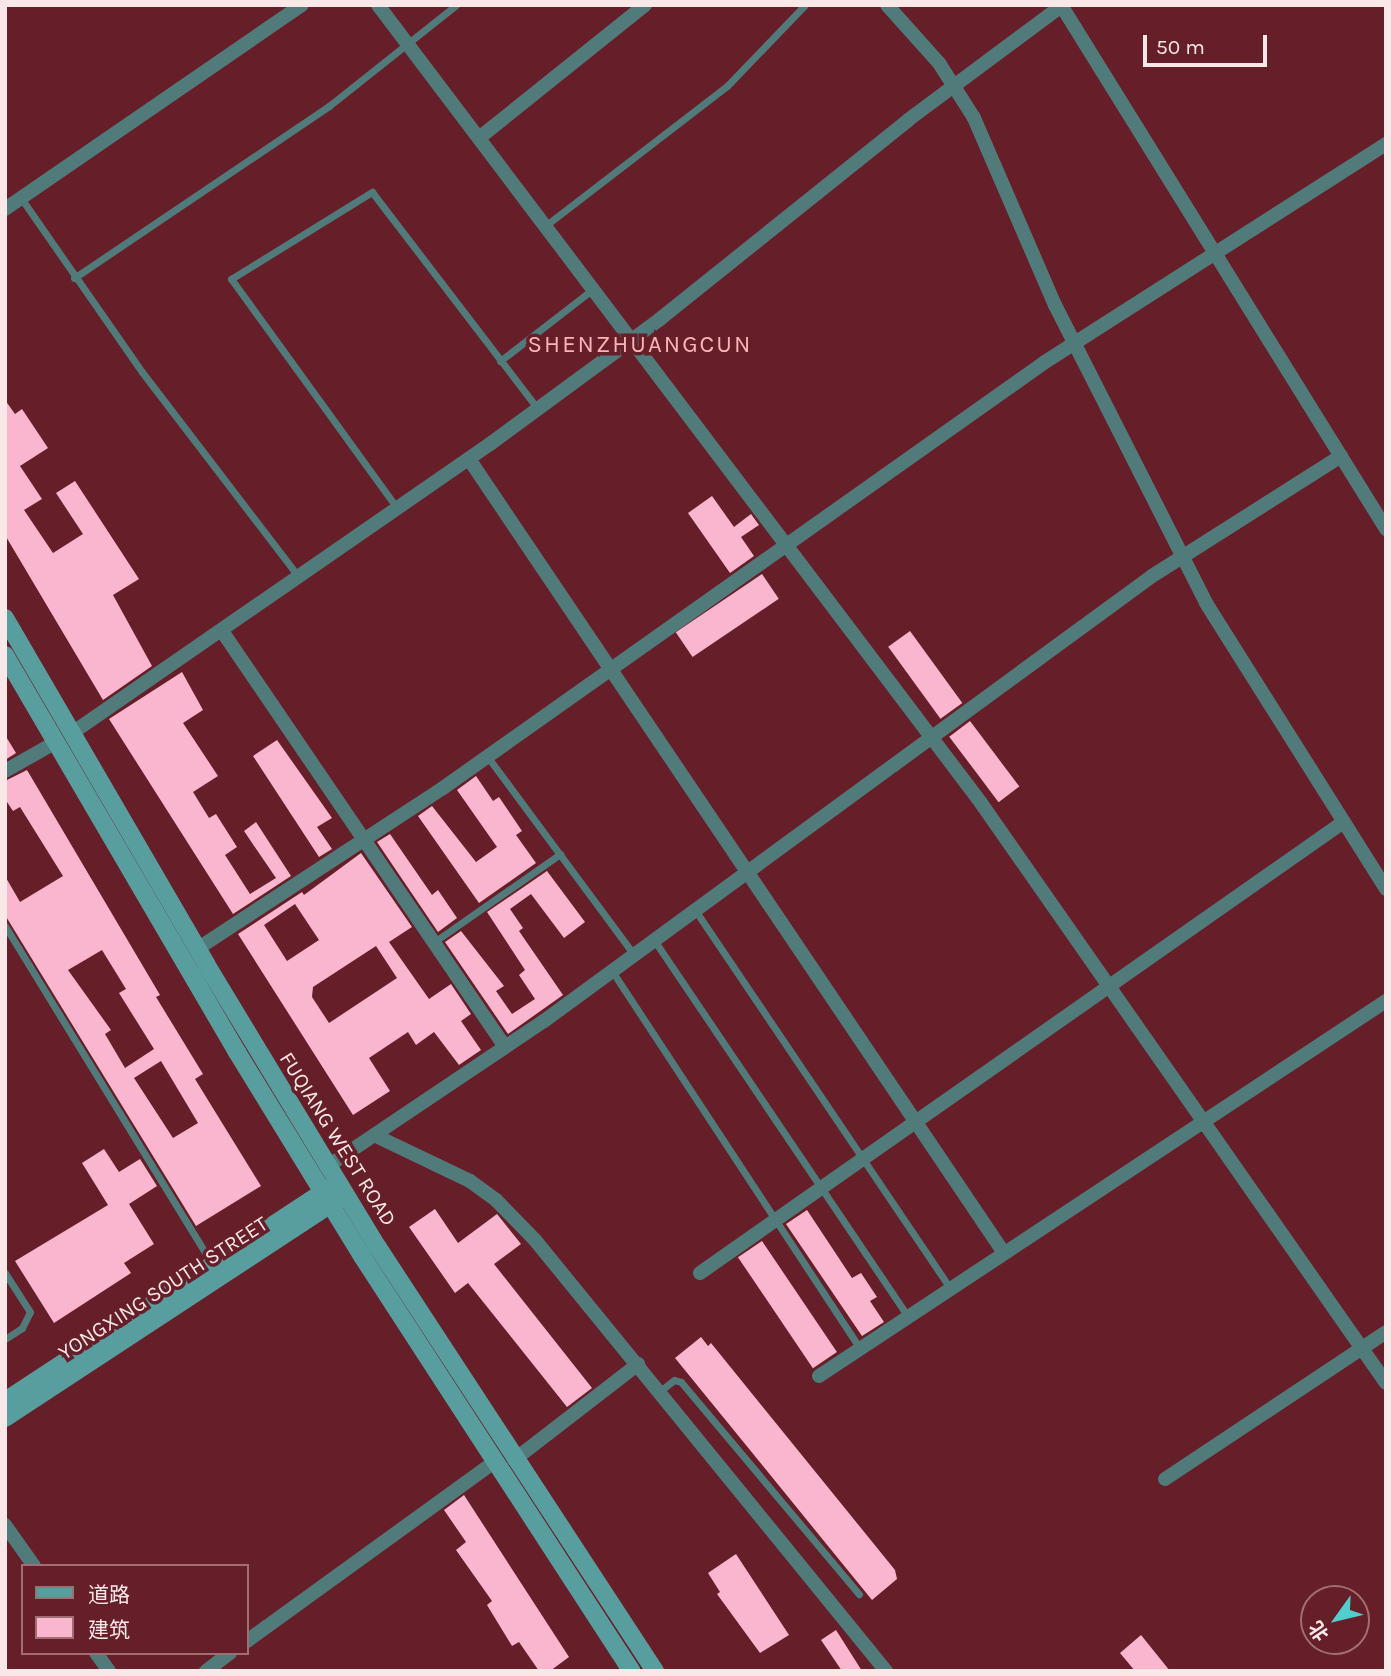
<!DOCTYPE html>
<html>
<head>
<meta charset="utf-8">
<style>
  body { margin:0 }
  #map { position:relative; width:1391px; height:1676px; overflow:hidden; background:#661e28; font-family:Karla,"Noto Sans SC",sans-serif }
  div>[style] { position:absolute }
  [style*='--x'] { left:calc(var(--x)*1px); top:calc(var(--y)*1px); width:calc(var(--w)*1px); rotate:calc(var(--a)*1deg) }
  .building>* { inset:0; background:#f9b6ce; transform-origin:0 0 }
  .service>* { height:7px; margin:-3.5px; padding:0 3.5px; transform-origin:3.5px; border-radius:3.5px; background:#517b7b }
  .minor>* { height:14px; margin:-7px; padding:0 7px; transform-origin:7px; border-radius:7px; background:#517b7b }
  .secondary>* { height:18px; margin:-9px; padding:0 9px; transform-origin:9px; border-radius:9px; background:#599e9f }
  span { translate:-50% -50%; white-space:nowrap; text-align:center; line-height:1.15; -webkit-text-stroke:7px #661e28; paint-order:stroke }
  .street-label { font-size:21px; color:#fae7e7 }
  .quarter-label { font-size:24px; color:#fab4b7; letter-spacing:2px }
  .frame { position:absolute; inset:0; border:7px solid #fae7e7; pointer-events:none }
  .legend { position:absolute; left:21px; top:1564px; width:228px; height:91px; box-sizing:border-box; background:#661e28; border:2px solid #a16e74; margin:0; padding:9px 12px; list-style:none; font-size:21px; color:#fae7e7 }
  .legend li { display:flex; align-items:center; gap:14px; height:35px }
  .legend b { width:35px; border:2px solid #a16e74 }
  .north { position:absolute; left:1300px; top:1585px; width:70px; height:70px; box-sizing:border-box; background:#661e28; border:2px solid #a16e74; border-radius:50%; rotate:236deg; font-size:19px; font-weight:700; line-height:28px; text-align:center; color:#fae7e7 }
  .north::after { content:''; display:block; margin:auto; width:24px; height:32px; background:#52cdce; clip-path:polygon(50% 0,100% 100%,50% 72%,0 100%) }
  .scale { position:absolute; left:1143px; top:35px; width:124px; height:32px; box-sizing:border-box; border:4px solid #fae7e7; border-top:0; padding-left:9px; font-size:21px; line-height:24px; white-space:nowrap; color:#fae7e7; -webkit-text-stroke:5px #661e28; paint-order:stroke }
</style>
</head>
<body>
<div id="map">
  <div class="building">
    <div style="clip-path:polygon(5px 400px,15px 414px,22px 409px,48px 448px,20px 466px,42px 499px,24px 510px,53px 553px,83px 534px,56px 493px,75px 481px,139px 579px,113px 595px,152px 666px,103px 700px,5px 535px)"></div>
    <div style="clip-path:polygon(712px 496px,734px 527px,751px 514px,759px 525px,741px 537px,754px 556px,730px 573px,688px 513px)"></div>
    <div style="left:762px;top:574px;width:30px;height:104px;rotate:56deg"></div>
    <div style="left:910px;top:631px;width:89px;height:27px;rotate:54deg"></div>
    <div style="clip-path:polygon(182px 672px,203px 710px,183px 723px,218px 776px,193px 792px,209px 818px,216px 814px,237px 847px,225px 855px,250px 894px,276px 878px,244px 831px,256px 822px,291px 876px,233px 914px,109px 719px)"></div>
    <div style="left:970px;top:721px;width:82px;height:26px;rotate:53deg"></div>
    <div style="clip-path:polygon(5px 735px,16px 753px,5px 760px)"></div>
    <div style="clip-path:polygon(277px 740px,332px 818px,317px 827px,332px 849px,319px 857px,253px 756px)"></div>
    <div style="clip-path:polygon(evenodd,27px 770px,160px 995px,156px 997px,203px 1074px,195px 1079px,261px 1186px,196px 1226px,5px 915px,5px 876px,20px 902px,63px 876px,20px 807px,13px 811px,5px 799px,5px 781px,27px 770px,102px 950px,126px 989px,119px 993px,154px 1049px,125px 1068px,105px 1034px,111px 1030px,68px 970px,102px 950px,27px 770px,161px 1061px,198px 1123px,173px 1138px,134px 1078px,161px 1061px)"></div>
    <div style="clip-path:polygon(476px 776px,493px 801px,499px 797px,522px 831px,516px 835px,536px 863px,479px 903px,418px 816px,432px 806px,476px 862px,497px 847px,457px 790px)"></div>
    <div style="clip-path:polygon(390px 834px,432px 895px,438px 890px,457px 918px,438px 932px,377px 842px)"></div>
    <div style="clip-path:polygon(evenodd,361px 853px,412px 927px,389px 942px,429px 999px,451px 984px,471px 1014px,461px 1021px,481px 1050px,459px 1065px,434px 1032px,416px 1045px,408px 1032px,369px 1058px,390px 1091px,353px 1115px,238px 934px,302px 892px,304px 895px,361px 853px,295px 904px,319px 940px,287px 961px,264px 925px,295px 904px,361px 853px,376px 946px,397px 978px,329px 1023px,312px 997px,313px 987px,376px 946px)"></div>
    <div style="clip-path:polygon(547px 871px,585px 922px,564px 938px,531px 894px,510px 909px,523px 928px,519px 931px,563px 995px,508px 1034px,445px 942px,461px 931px,504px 986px,496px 991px,512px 1014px,535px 999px,519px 975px,525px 970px,487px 912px)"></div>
    <div style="clip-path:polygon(104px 1149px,119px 1172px,140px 1159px,157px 1186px,129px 1204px,154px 1244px,124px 1263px,131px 1273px,54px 1323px,15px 1261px,108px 1205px,82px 1163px)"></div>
    <div style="clip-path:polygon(435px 1209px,458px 1243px,497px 1214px,521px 1244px,494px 1264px,592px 1388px,567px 1407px,468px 1283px,455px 1293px,409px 1227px)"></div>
    <div style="clip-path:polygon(807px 1210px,852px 1278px,861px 1273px,877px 1297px,870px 1301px,884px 1322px,862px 1336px,786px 1224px)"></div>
    <div style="left:762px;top:1241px;width:134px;height:29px;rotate:56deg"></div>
    <div style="clip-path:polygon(701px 1337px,708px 1346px,711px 1343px,895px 1570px,897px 1579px,872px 1600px,675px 1358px)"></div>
    <div style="clip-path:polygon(464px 1495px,569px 1657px,550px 1671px,539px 1671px,519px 1642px,512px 1646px,487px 1605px,492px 1601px,456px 1550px,466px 1542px,444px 1510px)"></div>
    <div style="clip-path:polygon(736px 1554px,789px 1635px,760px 1653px,717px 1594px,720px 1592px,708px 1573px)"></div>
    <div style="clip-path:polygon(836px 1630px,862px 1671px,842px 1671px,821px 1640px)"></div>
    <div style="clip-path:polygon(1141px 1635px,1170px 1671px,1135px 1671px,1120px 1653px)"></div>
  </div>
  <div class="service">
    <div style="--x:21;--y:198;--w:212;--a:55.2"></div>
    <div style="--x:142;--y:372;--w:258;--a:52.6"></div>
    <div style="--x:545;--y:226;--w:230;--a:-37.6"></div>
    <div style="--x:727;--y:86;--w:112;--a:-46.1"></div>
    <div style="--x:74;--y:278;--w:308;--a:-34"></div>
    <div style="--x:329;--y:106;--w:162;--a:-38.5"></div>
    <div style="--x:500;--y:361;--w:118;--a:-37.7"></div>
    <div style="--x:397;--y:508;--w:283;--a:-125.9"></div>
    <div style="--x:231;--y:279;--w:166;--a:-31.7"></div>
    <div style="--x:372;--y:192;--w:273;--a:52.6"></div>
    <div style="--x:487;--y:756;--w:247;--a:53.5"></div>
    <div style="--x:695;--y:910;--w:457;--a:56"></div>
    <div style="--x:5;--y:926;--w:396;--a:58.5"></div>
    <div style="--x:654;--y:940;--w:455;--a:56"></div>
    <div style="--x:434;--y:942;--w:154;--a:-34.9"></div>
    <div style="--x:612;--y:971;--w:452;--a:56.7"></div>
    <div style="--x:5;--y:1273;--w:46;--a:57.3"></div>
    <div style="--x:30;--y:1312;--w:18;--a:117"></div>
    <div style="--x:22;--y:1328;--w:20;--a:147"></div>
    <div style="--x:660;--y:1391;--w:18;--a:-38"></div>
    <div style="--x:674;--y:1380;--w:7;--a:16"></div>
    <div style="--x:681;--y:1382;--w:277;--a:50"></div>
  </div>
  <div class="minor">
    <div style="--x:378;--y:5;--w:1000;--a:52.92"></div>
    <div style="--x:981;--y:803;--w:707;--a:55.07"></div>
    <div style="--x:887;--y:5;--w:78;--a:48.1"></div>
    <div style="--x:939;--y:63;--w:65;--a:57.5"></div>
    <div style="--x:974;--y:118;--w:204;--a:66.6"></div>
    <div style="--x:1055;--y:305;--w:334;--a:63.1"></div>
    <div style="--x:1206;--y:603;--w:338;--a:57.8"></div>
    <div style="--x:1061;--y:5;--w:617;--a:58.19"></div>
    <div style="--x:479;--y:138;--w:213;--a:-38.7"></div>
    <div style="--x:5;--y:209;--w:360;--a:-34.5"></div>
    <div style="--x:469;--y:459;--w:957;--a:56.03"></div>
    <div style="--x:222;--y:631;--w:503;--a:55.77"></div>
    <div style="--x:72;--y:733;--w:508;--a:-34.66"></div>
    <div style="--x:490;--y:444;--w:211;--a:-36.3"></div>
    <div style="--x:660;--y:319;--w:318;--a:-38.7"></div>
    <div style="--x:908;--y:120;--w:193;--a:-36.6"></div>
    <div style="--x:5;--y:771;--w:59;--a:-29.6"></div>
    <div style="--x:197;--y:949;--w:294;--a:-33.2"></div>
    <div style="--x:443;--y:788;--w:737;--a:-35.28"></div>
    <div style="--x:1045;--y:362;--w:405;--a:-32.6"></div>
    <div style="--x:376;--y:1136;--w:104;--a:25.6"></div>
    <div style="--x:470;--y:1181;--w:32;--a:36"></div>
    <div style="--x:496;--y:1200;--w:56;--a:45.7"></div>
    <div style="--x:535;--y:1240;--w:556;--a:50.84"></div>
    <div style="--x:328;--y:1166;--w:260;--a:-33.9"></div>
    <div style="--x:544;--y:1021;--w:753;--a:-36.2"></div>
    <div style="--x:1152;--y:576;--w:224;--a:-32.4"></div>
    <div style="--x:700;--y:1273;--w:784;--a:-35.03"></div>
    <div style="--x:819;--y:1376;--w:680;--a:-33.48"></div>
    <div style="--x:514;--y:1460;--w:157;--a:-37.7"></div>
    <div style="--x:1165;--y:1479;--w:265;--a:-33.6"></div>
    <div style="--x:5;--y:1525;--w:50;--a:54.7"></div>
    <div style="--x:247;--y:1641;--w:305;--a:-35.9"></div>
    <div style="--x:96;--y:1653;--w:22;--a:54"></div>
    <div style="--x:206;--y:1671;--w:30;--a:-37"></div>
  </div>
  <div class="secondary">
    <div style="--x:5;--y:618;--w:400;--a:59.8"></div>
    <div style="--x:206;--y:964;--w:330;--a:58.8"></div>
    <div style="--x:377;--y:1246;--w:508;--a:56.81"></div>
    <div style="--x:5;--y:655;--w:460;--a:59.7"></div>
    <div style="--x:237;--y:1052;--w:239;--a:58.5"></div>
    <div style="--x:362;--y:1256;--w:495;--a:57"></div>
    <div style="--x:5;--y:1401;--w:391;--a:-33.3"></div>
    <div style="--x:5;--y:1418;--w:399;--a:-33.3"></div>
  </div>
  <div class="street-label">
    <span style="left:338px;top:1139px;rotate:58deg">FUQIANG WEST ROAD</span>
    <span style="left:163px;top:1288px;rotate:-33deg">YONGXING SOUTH STREET</span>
  </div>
  <div class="quarter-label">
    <span style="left:640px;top:345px">SHENZHUANGCUN</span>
  </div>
  <div class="frame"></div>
  <ul class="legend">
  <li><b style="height:9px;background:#599e9f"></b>道路</li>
  <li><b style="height:19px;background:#f9b6ce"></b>建筑</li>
  </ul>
  <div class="north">北</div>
  <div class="scale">50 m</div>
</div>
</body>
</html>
